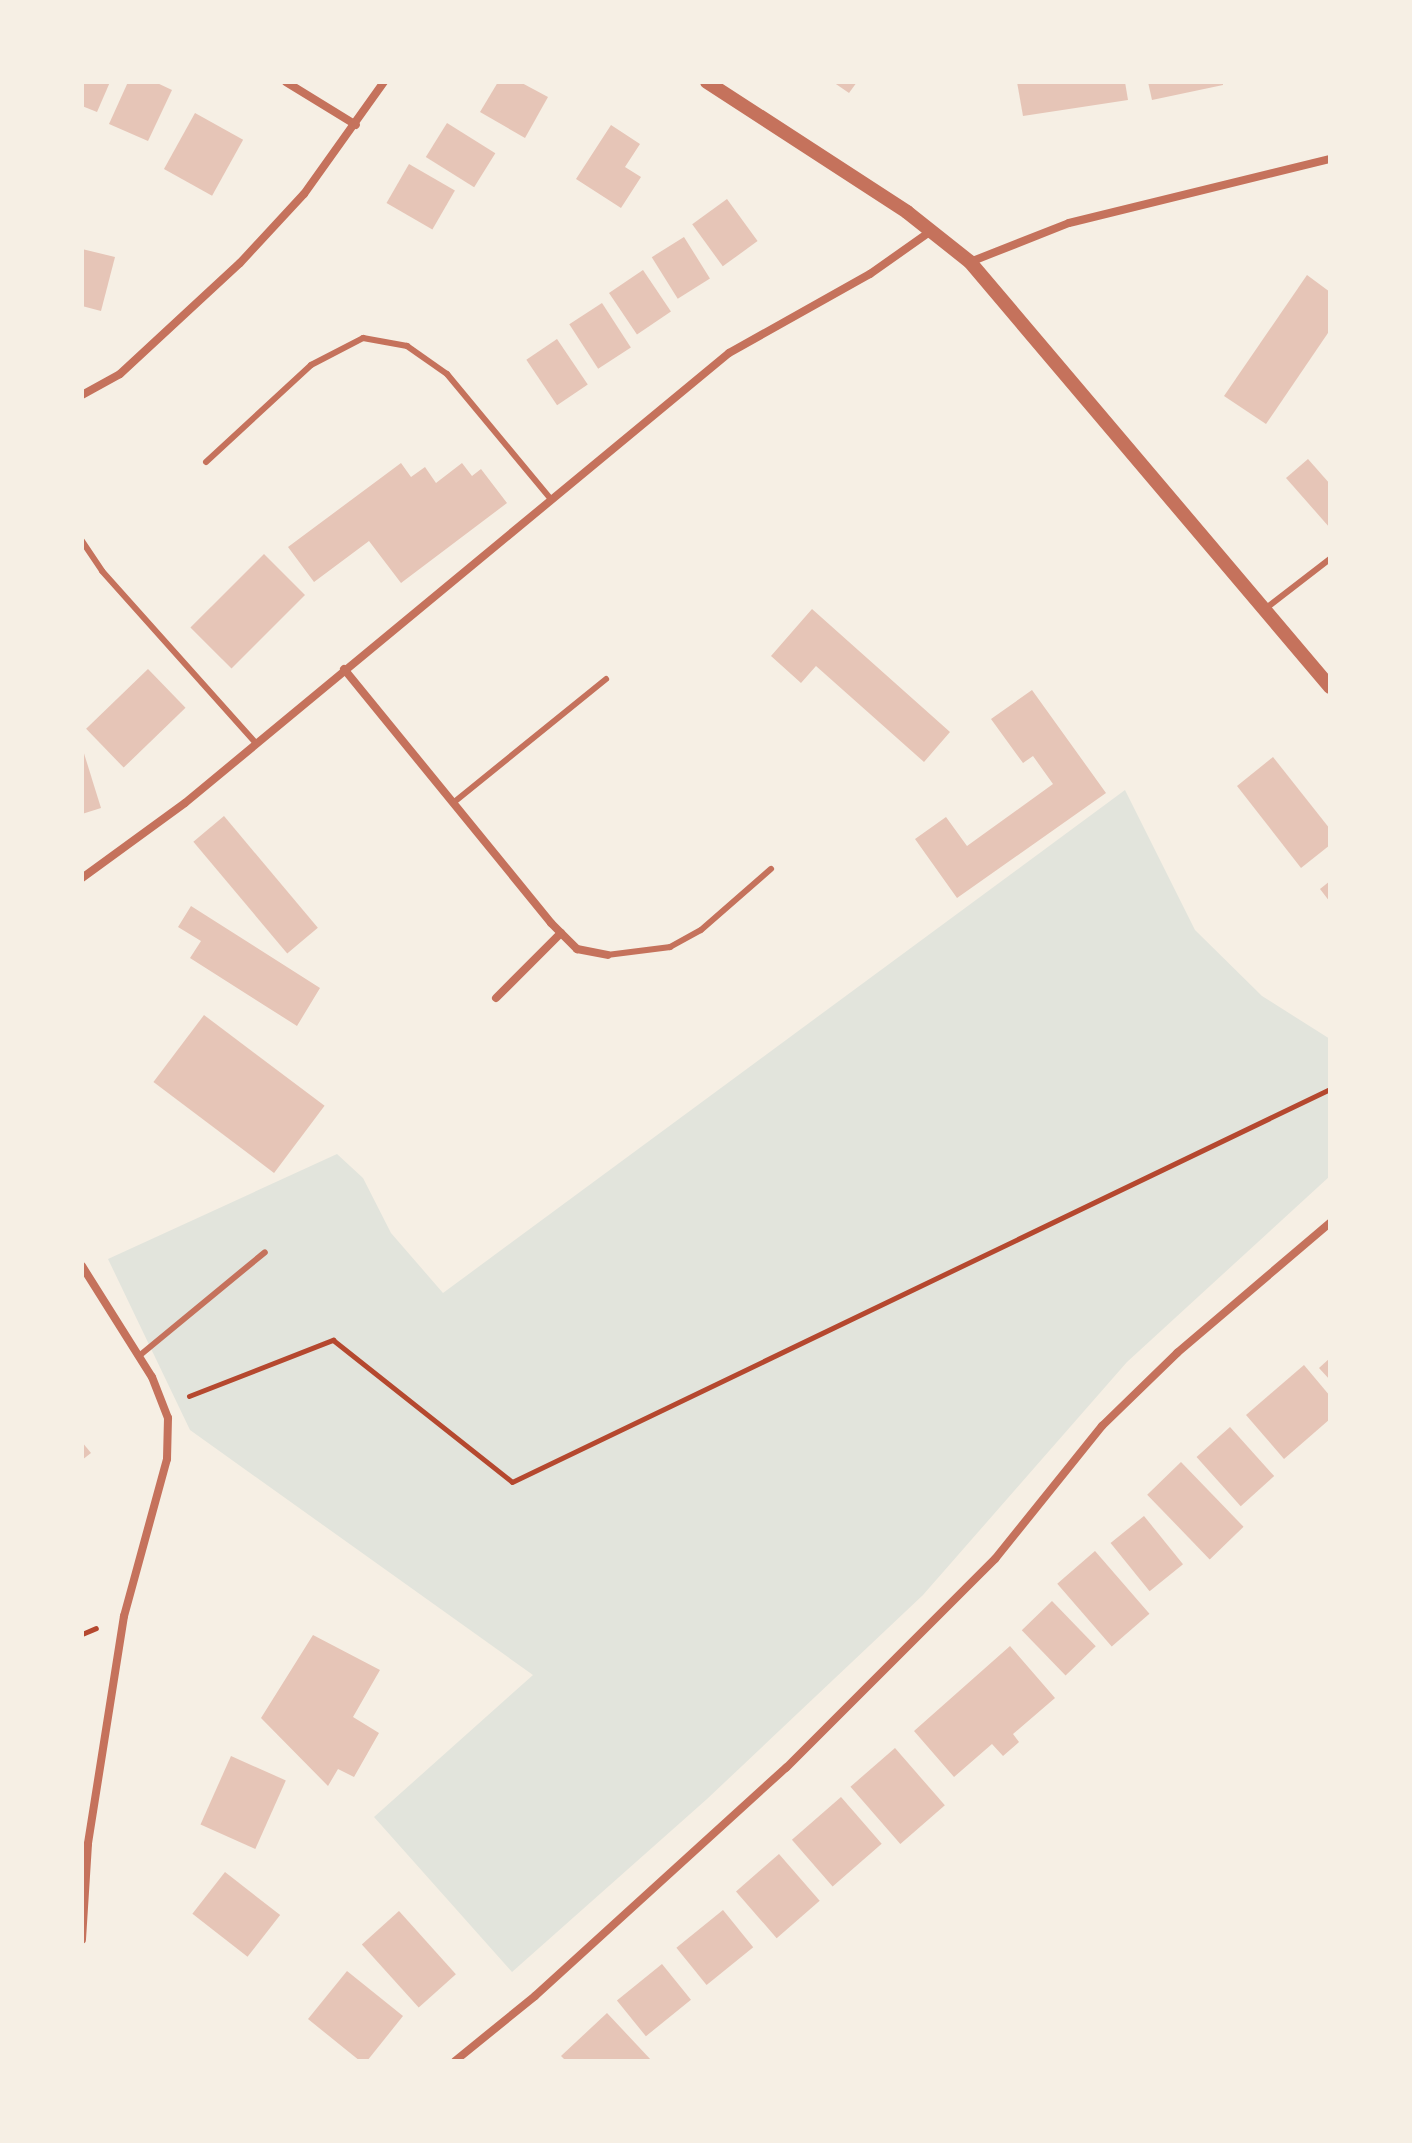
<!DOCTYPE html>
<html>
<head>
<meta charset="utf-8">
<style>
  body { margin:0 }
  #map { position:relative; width:1412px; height:2143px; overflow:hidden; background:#f6efe4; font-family:"Sofia Sans Condensed",sans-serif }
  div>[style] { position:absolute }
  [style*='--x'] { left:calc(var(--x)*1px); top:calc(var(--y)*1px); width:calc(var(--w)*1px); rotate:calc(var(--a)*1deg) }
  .green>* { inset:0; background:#e2e4dc }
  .building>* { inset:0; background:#e6c5b7; transform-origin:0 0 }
  .path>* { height:5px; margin:-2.5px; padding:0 2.5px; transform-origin:2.5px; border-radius:2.5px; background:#b5482f }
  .service>* { height:6px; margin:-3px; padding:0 3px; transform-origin:3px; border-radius:3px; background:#c5725c }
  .minor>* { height:8px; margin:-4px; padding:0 4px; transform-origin:4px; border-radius:4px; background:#c5725c }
  .tertiary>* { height:14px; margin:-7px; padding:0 7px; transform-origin:7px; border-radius:7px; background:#c5725c }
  span { translate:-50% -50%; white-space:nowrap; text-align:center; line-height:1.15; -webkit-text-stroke:6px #f6efe4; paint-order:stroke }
  .frame { position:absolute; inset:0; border:84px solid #f6efe4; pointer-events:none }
</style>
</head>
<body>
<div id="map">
  <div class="green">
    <div style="clip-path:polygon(1125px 790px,1195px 930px,1262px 996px,1330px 1039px,1330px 1176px,1127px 1362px,923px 1595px,707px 1799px,512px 1972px,374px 1817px,533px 1675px,190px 1430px,108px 1259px,337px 1154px,363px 1178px,391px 1233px,443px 1293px)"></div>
  </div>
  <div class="building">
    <div style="clip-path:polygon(82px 82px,110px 82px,97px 112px,82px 106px)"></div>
    <div style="clip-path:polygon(128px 82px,155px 82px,172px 90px,148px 141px,109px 124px)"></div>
    <div style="clip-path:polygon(498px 82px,520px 82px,548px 97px,525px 138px,480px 112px)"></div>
    <div style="clip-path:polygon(833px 82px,857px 82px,849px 93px)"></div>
    <div style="clip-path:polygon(1017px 82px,1125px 82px,1128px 100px,1023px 116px)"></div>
    <div style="clip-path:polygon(1148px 82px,1223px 82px,1223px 85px,1152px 100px)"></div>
    <div style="left:195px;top:113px;width:55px;height:64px;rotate:29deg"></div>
    <div style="left:447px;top:123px;width:57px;height:40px;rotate:32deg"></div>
    <div style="clip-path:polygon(611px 125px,640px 144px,625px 167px,641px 177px,621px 208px,576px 179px)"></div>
    <div style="left:409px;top:164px;width:53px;height:45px;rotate:30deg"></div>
    <div style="left:727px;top:199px;width:52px;height:43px;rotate:54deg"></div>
    <div style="left:684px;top:237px;width:49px;height:38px;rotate:58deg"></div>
    <div style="clip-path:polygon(82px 249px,115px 257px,101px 311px,82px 306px)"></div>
    <div style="left:643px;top:270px;width:50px;height:41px;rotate:56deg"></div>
    <div style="clip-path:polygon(1307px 275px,1330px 292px,1330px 330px,1266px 424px,1224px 396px)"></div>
    <div style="left:602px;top:303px;width:53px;height:39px;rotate:57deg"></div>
    <div style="left:557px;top:339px;width:55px;height:37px;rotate:56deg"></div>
    <div style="clip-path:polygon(1308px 459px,1330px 484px,1330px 528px,1286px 478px)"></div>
    <div style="clip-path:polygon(401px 463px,411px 477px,425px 467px,436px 483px,462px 463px,472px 476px,481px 469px,507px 503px,401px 583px,369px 541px,314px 582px,288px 547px)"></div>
    <div style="left:264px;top:554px;width:58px;height:104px;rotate:45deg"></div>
    <div style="clip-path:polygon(812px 609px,950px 732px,924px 762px,816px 666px,801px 683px,771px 656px)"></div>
    <div style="left:148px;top:669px;width:54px;height:86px;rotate:46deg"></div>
    <div style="clip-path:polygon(1032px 690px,1106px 793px,957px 898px,915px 839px,946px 817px,967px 846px,1053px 784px,1033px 756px,1023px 763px,991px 719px)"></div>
    <div style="clip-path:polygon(82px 747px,101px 808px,82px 814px)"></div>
    <div style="clip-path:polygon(1273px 757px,1330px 829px,1330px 845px,1301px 868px,1237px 786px)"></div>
    <div style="left:224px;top:816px;width:146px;height:40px;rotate:50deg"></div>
    <div style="clip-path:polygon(1330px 881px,1330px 902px,1320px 889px)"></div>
    <div style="clip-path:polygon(191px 906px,320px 988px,297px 1026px,190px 958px,201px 941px,178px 927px)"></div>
    <div style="left:204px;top:1015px;width:151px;height:84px;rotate:37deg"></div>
    <div style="clip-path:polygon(1330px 1358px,1330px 1380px,1319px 1368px)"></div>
    <div style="clip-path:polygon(1304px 1365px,1330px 1396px,1330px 1419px,1284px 1459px,1246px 1415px)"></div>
    <div style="left:1230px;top:1427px;width:66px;height:45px;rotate:48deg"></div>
    <div style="clip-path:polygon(82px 1442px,91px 1453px,82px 1460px)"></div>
    <div style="left:1181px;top:1462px;width:90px;height:47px;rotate:46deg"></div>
    <div style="left:1144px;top:1516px;width:62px;height:43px;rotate:51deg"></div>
    <div style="left:1095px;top:1551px;width:83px;height:50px;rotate:49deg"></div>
    <div style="left:1052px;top:1601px;width:63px;height:42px;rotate:46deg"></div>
    <div style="clip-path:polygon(313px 1635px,380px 1670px,353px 1717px,379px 1733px,354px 1777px,338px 1769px,328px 1786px,261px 1718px)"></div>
    <div style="clip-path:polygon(1010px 1646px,1055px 1698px,1013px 1734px,1019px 1742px,1003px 1756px,992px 1744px,954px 1777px,914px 1731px)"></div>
    <div style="left:895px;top:1748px;width:76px;height:59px;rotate:49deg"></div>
    <div style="left:231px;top:1756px;width:60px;height:75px;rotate:24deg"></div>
    <div style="left:841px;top:1797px;width:62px;height:65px;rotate:49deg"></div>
    <div style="left:779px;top:1854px;width:62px;height:57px;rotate:49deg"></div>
    <div style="left:225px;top:1872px;width:70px;height:53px;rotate:38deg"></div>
    <div style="left:723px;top:1910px;width:48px;height:60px;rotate:51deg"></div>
    <div style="left:399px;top:1911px;width:85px;height:50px;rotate:48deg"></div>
    <div style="left:662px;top:1964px;width:46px;height:58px;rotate:51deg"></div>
    <div style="clip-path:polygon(347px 1971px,403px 2016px,367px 2061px,360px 2061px,308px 2019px)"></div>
    <div style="clip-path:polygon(607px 2013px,652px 2061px,566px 2061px,561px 2056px)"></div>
  </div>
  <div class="path">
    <div style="--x:189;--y:1396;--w:155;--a:-21.3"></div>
    <div style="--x:333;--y:1340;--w:228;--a:38.4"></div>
    <div style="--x:512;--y:1482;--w:908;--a:-25.66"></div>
    <div style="--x:82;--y:1634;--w:15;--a:-23"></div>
  </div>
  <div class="service">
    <div style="--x:206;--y:462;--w:143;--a:-42.7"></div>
    <div style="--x:311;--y:365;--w:59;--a:-27.4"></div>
    <div style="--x:363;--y:338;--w:45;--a:10.3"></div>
    <div style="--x:407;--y:346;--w:49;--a:35"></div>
    <div style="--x:447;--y:374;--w:161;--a:50.3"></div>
    <div style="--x:82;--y:541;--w:36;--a:56"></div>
    <div style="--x:102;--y:571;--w:231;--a:48.2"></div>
    <div style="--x:1265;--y:609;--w:82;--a:-37.6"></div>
    <div style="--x:453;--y:803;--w:197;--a:-39"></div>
    <div style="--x:607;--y:955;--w:64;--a:-7.2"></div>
    <div style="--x:670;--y:947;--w:35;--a:-29"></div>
    <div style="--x:701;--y:930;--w:93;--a:-41.1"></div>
    <div style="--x:139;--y:1356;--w:163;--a:-39.5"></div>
  </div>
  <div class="minor">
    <div style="--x:286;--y:82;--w:82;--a:31.6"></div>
    <div style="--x:970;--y:262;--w:106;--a:-21.5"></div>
    <div style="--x:1069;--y:223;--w:269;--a:-13.8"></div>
    <div style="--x:82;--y:395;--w:43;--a:-28.9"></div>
    <div style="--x:120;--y:374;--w:163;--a:-42.8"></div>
    <div style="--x:240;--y:263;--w:94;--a:-47.2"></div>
    <div style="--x:304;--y:194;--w:138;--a:-54.5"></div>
    <div style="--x:344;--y:669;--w:328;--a:50.8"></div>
    <div style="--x:551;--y:923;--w:37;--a:45"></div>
    <div style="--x:577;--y:949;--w:31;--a:11"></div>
    <div style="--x:82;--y:878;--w:127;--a:-36.1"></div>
    <div style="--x:185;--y:803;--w:706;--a:-39.6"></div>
    <div style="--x:729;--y:353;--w:162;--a:-29.3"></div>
    <div style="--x:870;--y:274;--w:75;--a:-35.2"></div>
    <div style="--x:496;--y:998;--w:92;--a:-45"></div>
    <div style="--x:82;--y:1266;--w:131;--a:57.8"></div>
    <div style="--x:152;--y:1377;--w:44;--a:68.7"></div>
    <div style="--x:168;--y:1418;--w:41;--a:91.4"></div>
    <div style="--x:167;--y:1459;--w:163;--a:105.3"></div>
    <div style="--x:124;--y:1616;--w:231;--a:99"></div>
    <div style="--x:88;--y:1844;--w:96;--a:93.6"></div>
    <div style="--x:455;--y:2061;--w:103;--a:-39.1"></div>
    <div style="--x:535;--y:1996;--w:339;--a:-42.3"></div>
    <div style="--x:786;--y:1768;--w:296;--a:-45"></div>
    <div style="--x:995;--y:1559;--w:171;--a:-51.2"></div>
    <div style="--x:1102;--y:1426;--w:105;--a:-44.2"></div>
    <div style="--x:1177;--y:1353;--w:201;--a:-40.4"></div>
  </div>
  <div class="tertiary">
    <div style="--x:707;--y:82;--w:239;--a:33"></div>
    <div style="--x:907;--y:212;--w:80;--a:38.4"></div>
    <div style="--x:970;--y:262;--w:557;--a:49.73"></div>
  </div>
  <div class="frame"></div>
</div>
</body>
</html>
